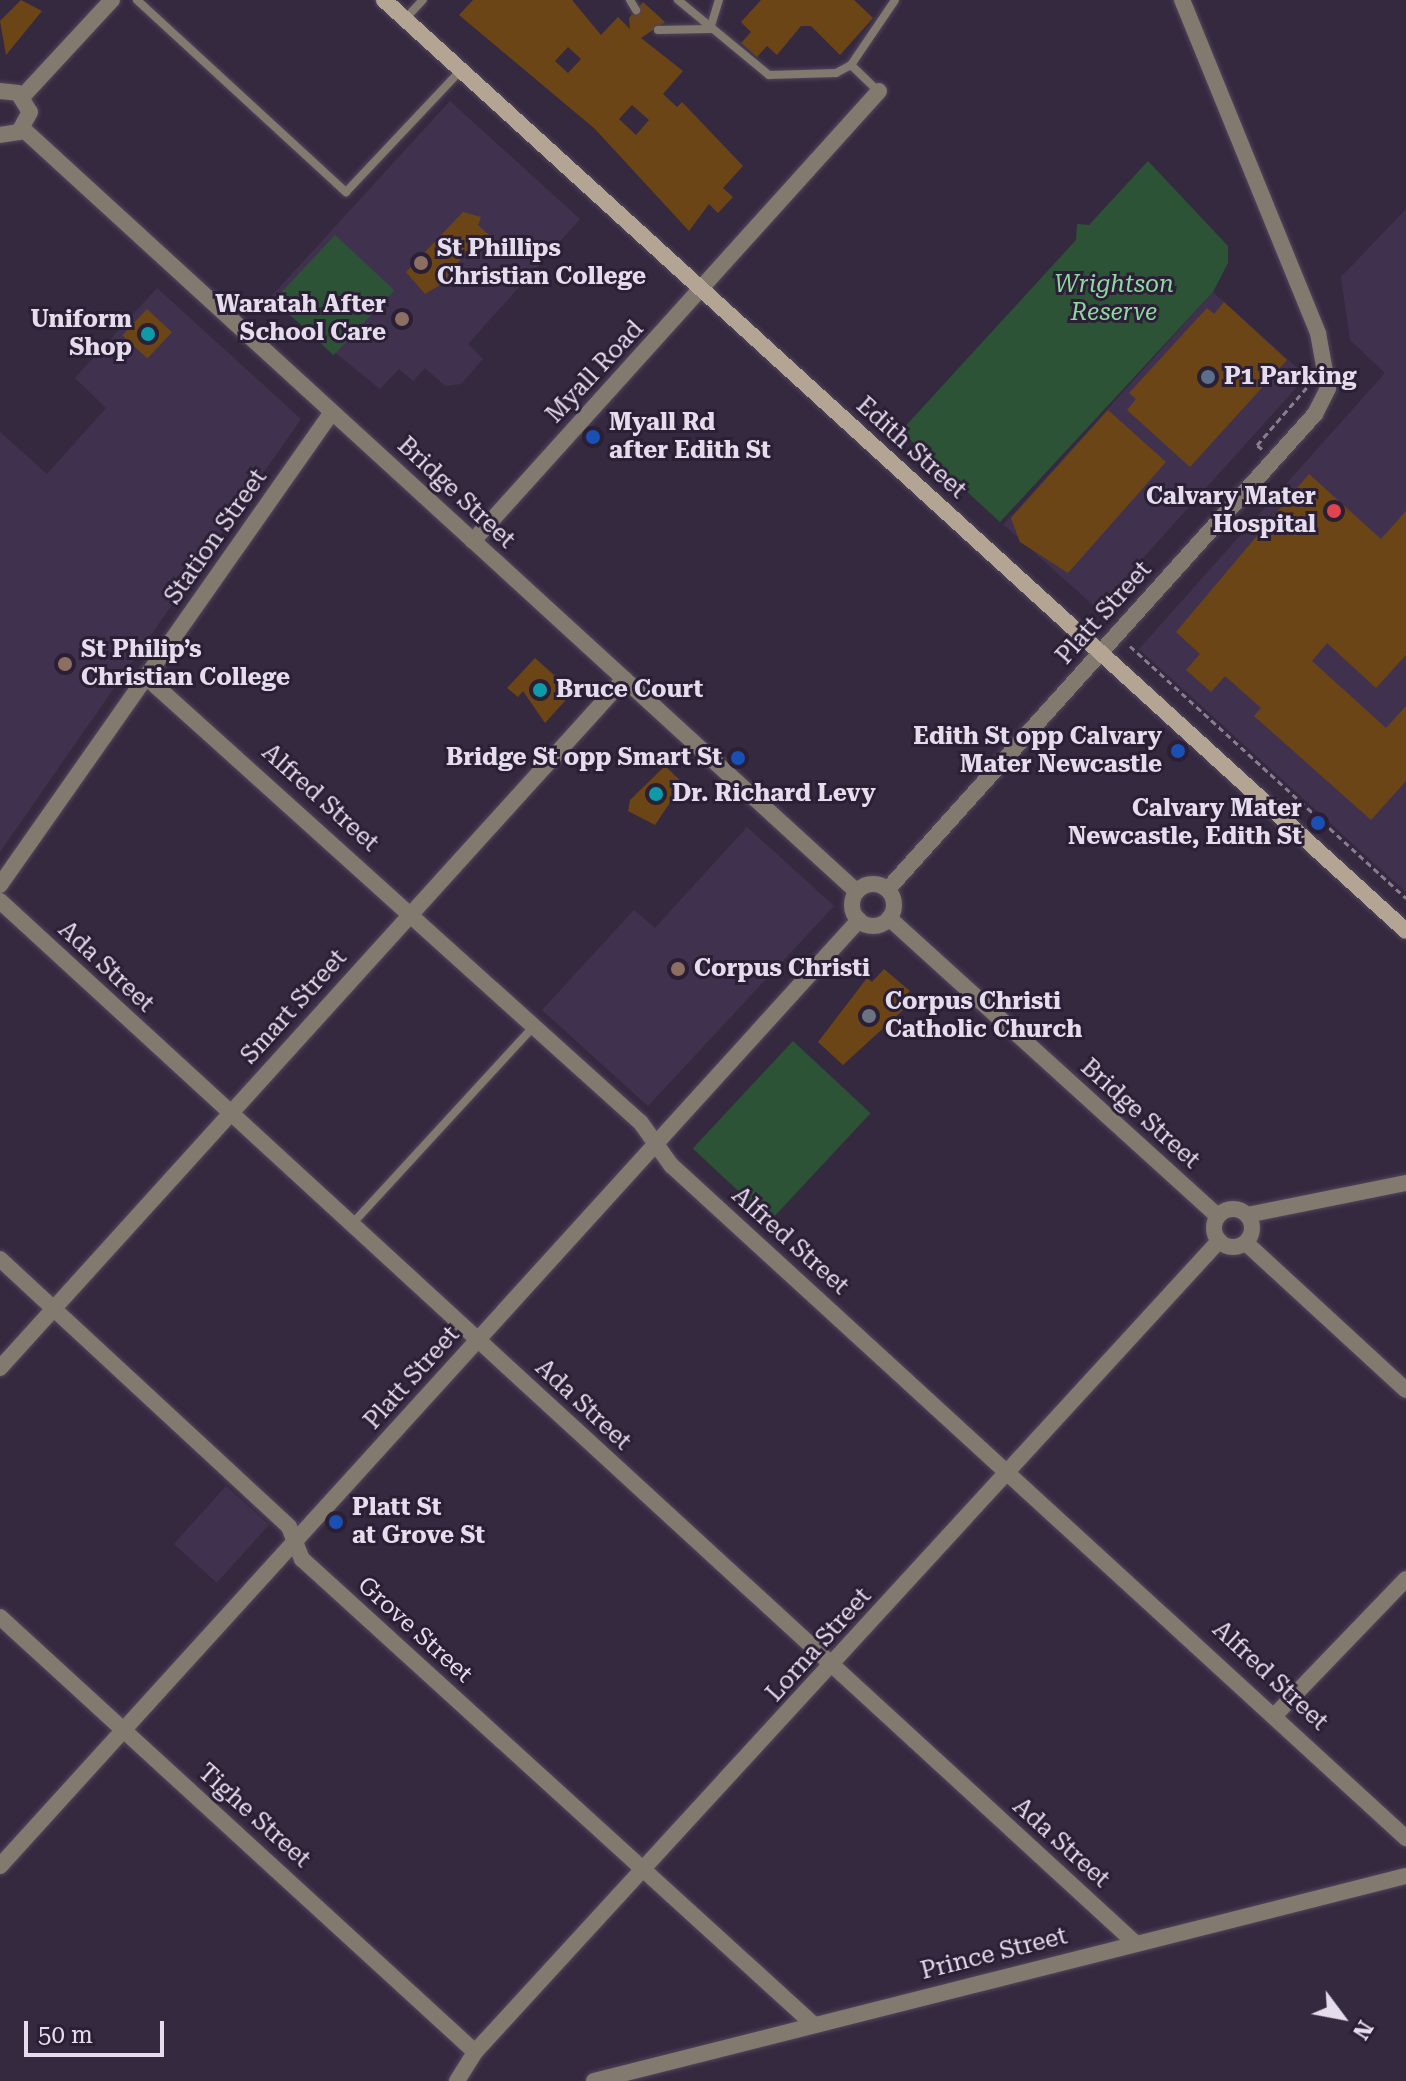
<!DOCTYPE html>
<html>
<head>
<meta charset="utf-8">
<style>
  body { margin:0 }
  #map { position:relative; width:1406px; height:2081px; overflow:hidden; background:#352940; font-family:"Roboto Serif",serif }
  div>[style] { position:absolute }
  [style*='--x'] { left:calc(var(--x)*1px); top:calc(var(--y)*1px); width:calc(var(--w)*1px); rotate:calc(var(--a)*1deg) }
  .built>* { inset:0; background:#40324e; transform-origin:0 0 }
  .green>* { inset:0; background:#2d5337; transform-origin:0 0 }
  .building>* { inset:0; background:#6c4517; transform-origin:0 0 }
  .path>* { height:3px; margin-top:-1.5px; transform-origin:0; background:repeating-linear-gradient(90deg,#887e92 0 6px,transparent 0 10px) }
  .roads { filter:drop-shadow(0 0 2px #51465c) drop-shadow(0 0 2px #51465c) }
  .service>* { height:8px; margin:-4px; padding:0 4px; transform-origin:4px; border-radius:4px; background:#837a6f }
  .minor>* { height:16px; margin:-8px; padding:0 8px; transform-origin:8px; border-radius:8px; background:#837a6f }
  .minor>.ring { margin:-8px; padding:0; box-sizing:content-box; background:none; border:16px solid #837a6f; border-radius:50% }
  .secondary>* { height:16px; margin:-8px; padding:0 8px; transform-origin:8px; border-radius:8px; background:#b3a493 }
  .dots>* { width:22px; height:22px; translate:-50% -50%; box-sizing:border-box; border:4px solid #2b1f36; border-radius:50% }
  span { translate:-50% -50%; white-space:nowrap; text-align:center; line-height:1.15; -webkit-text-stroke:6px #2b1f36; paint-order:stroke }
  .poi-label { font-size:24px; color:#e5dded; font-weight:700 }
  .left { translate:0 -50%; text-align:left }
  .right { translate:-100% -50%; text-align:right }
  .park-label { font-size:24px; color:#8dd99f; font-style:italic }
  .street-label { font-size:24px; color:#e5dded }
  .north { position:absolute; left:1302px; top:1977px; width:80px; height:80px; -webkit-text-stroke:6px #2b1f36; paint-order:stroke; rotate:122deg; font-size:22px; font-weight:700; line-height:32px; text-align:center; color:#e5dded }
  .north::after { content:''; display:block; margin:auto; width:28px; height:36px; background:#e5dded; clip-path:polygon(50% 0,100% 100%,50% 72%,0 100%) }
  .scale { position:absolute; left:24px; top:2021px; width:140px; height:36px; box-sizing:border-box; border:4px solid #e5dded; border-top:0; padding-left:10px; font-size:24px; line-height:28px; white-space:nowrap; color:#e5dded; -webkit-text-stroke:6px #2b1f36; paint-order:stroke }
</style>
</head>
<body>
<div id="map">
  <div class="built">
    <div style="clip-path:polygon(450px 101px,580px 219px,468px 344px,483px 359px,461px 384px,445px 386px,425px 368px,413px 381px,399px 369px,380px 389px,269px 299px)"></div>
    <div style="clip-path:polygon(1406px 209px,1406px 892px,1139px 649px,1385px 373px,1350px 340px,1341px 277px)"></div>
    <div style="clip-path:polygon(157px 288px,301px 419px,0 852px,0 432px,47px 474px,106px 408px,75px 378px)"></div>
    <div style="left:1213px;top:292px;width:126px;height:313px;rotate:42deg"></div>
    <div style="clip-path:polygon(747px 827px,834px 906px,648px 1106px,542px 1010px,634px 910px,655px 928px)"></div>
    <div style="left:226px;top:1486px;width:58px;height:78px;rotate:42deg"></div>
  </div>
  <div class="green">
    <div style="clip-path:polygon(1148px 161px,1228px 246px,1228px 263px,1213px 292px,1000px 522px,901px 431px,1076px 240px,1077px 224px,1089px 225px)"></div>
    <div style="left:335px;top:235px;width:81px;height:89px;rotate:43deg"></div>
    <div style="left:793px;top:1041px;width:106px;height:147px;rotate:43deg"></div>
  </div>
  <div class="building">
    <div style="clip-path:polygon(21px 0,42px 11px,6px 55px,0 21px)"></div>
    <div style="clip-path:polygon(evenodd,473px 0,572px 0,601px 35px,618px 17px,630px 29px,629px 18px,643px 2px,665px 22px,641px 38px,683px 71px,663px 94px,677px 107px,682px 102px,743px 166px,723px 188px,733px 197px,718px 213px,709px 204px,689px 231px,595px 129px,459px 15px,473px 0,568px 47px,581px 59px,568px 73px,555px 61px,568px 47px,473px 0,632px 105px,649px 120px,636px 135px,619px 119px,632px 105px)"></div>
    <div style="clip-path:polygon(761px 0,854px 0,873px 18px,840px 55px,811px 26px,801px 26px,777px 55px,767px 46px,757px 57px,741px 43px,751px 32px,741px 22px)"></div>
    <div style="clip-path:polygon(463px 212px,481px 217px,478px 225px,489px 235px,481px 245px,475px 240px,443px 283px,425px 294px,406px 272px)"></div>
    <div style="clip-path:polygon(1224px 302px,1287px 360px,1190px 467px,1127px 410px,1136px 399px,1129px 393px,1207px 308px,1214px 314px)"></div>
    <div style="left:147px;top:309px;width:34px;height:36px;rotate:43deg"></div>
    <div style="clip-path:polygon(1108px 410px,1166px 462px,1068px 573px,1020px 542px,1011px 518px)"></div>
    <div style="clip-path:polygon(1309px 474px,1381px 539px,1406px 511px,1406px 655px,1376px 688px,1327px 643px,1312px 661px,1386px 728px,1406px 706px,1406px 781px,1371px 820px,1254px 716px,1261px 708px,1225px 676px,1211px 692px,1186px 670px,1200px 654px,1176px 632px)"></div>
    <div style="clip-path:polygon(535px 658px,573px 692px,545px 723px,523px 691px,518px 697px,507px 688px)"></div>
    <div style="clip-path:polygon(665px 766px,683px 783px,655px 825px,628px 811px,630px 800px)"></div>
    <div style="clip-path:polygon(884px 969px,910px 991px,897px 1005px,903px 1010px,843px 1065px,818px 1042px,867px 978px,872px 982px)"></div>
  </div>
  <div class="path">
    <div style="--x:1262;--y:449;--w:6;--a:-141"></div>
    <div style="--x:1257;--y:445;--w:78;--a:-49.2"></div>
    <div style="--x:1130;--y:646;--w:374;--a:42.4"></div>
  </div>
  <div class="roads">
    <div class="service">
      <div style="--x:137;--y:0;--w:284;--a:42.6"></div>
      <div style="--x:346;--y:192;--w:168;--a:-46.7"></div>
      <div style="--x:630;--y:0;--w:12;--a:59"></div>
      <div style="--x:678;--y:0;--w:118;--a:39.5"></div>
      <div style="--x:769;--y:75;--w:67;--a:-1.7"></div>
      <div style="--x:836;--y:73;--w:17;--a:-28"></div>
      <div style="--x:851;--y:65;--w:37;--a:44"></div>
      <div style="--x:405;--y:19;--w:26;--a:-47"></div>
      <div style="--x:658;--y:30;--w:52;--a:-1.1"></div>
      <div style="--x:710;--y:29;--w:30;--a:-73"></div>
      <div style="--x:851;--y:65;--w:78;--a:-55.9"></div>
      <div style="--x:352;--y:1224;--w:269;--a:-47.4"></div>
    </div>
    <div class="minor">
      <div style="--x:0;--y:91;--w:18;--a:6"></div>
      <div style="--x:18;--y:93;--w:22;--a:58"></div>
      <div style="--x:30;--y:112;--w:23;--a:119"></div>
      <div style="--x:19;--y:132;--w:19;--a:171"></div>
      <div style="--x:23;--y:96;--w:131;--a:-47.2"></div>
      <div style="--x:23;--y:129;--w:1130;--a:42.45"></div>
      <div style="--x:473;--y:541;--w:606;--a:-47.94"></div>
      <div style="--x:146;--y:677;--w:666;--a:42.02"></div>
      <div style="--x:641;--y:1123;--w:52;--a:54.5"></div>
      <div style="--x:671;--y:1165;--w:997;--a:42.48"></div>
      <div class="ring" style="left:852px;top:884px;width:26px;height:26px"></div>
      <div style="--x:0;--y:885;--w:578;--a:-54.93"></div>
      <div style="--x:888;--y:889;--w:639;--a:-48.05"></div>
      <div style="--x:1315;--y:414;--w:29;--a:-63"></div>
      <div style="--x:1328;--y:388;--w:56;--a:-100.3"></div>
      <div style="--x:1318;--y:333;--w:360;--a:-112.2"></div>
      <div style="--x:0;--y:901;--w:1541;--a:42.55"></div>
      <div style="--x:889;--y:918;--w:444;--a:42.2"></div>
      <div class="ring" style="left:1214px;top:1209px;width:22px;height:22px"></div>
      <div style="--x:1247;--y:1215;--w:162;--a:-11.4"></div>
      <div style="--x:1246;--y:1243;--w:217;--a:42.6"></div>
      <div style="--x:0;--y:1259;--w:394;--a:42.8"></div>
      <div style="--x:289;--y:1527;--w:35;--a:68"></div>
      <div style="--x:302;--y:1559;--w:691;--a:42.3"></div>
      <div style="--x:0;--y:1368;--w:930;--a:-47.83"></div>
      <div style="--x:0;--y:1617;--w:644;--a:42.48"></div>
      <div style="--x:1277;--y:1713;--w:186;--a:-46.1"></div>
      <div style="--x:0;--y:1866;--w:1278;--a:-47.76"></div>
      <div style="--x:457;--y:2081;--w:34;--a:-58"></div>
      <div style="--x:475;--y:2052;--w:1101;--a:-47.47"></div>
      <div style="--x:594;--y:2081;--w:837;--a:-14.17"></div>
    </div>
    <div class="secondary">
      <div style="--x:384;--y:0;--w:1382;--a:42.33"></div>
    </div>
  </div>
  <div class="dots">
    <div style="left:421px;top:263px;background:#8d6e63"></div>
    <div style="left:402px;top:319px;background:#8d6e63"></div>
    <div style="left:148px;top:334px;background:#0f9aa8"></div>
    <div style="left:1208px;top:377px;background:#5c6f8a"></div>
    <div style="left:593px;top:437px;background:#1a4fb4"></div>
    <div style="left:1334px;top:511px;background:#e0444e"></div>
    <div style="left:65px;top:664px;background:#8d6e63"></div>
    <div style="left:540px;top:690px;background:#0f9aa8"></div>
    <div style="left:1178px;top:751px;background:#1a4fb4"></div>
    <div style="left:738px;top:758px;background:#1a4fb4"></div>
    <div style="left:656px;top:794px;background:#0f9aa8"></div>
    <div style="left:1318px;top:823px;background:#1a4fb4"></div>
    <div style="left:678px;top:969px;background:#8d6e63"></div>
    <div style="left:869px;top:1016px;background:#6b7280"></div>
    <div style="left:336px;top:1522px;background:#1a4fb4"></div>
  </div>
  <div class="poi-label">
    <span class="left" style="left:437px;top:263px">St Phillips<br>Christian College</span>
    <span class="right" style="left:386px;top:319px">Waratah After<br>School Care</span>
    <span class="right" style="left:132px;top:334px">Uniform<br>Shop</span>
    <span class="left" style="left:1224px;top:377px">P1 Parking</span>
    <span class="left" style="left:609px;top:437px">Myall Rd<br>after Edith St</span>
    <span class="right" style="left:1316px;top:511px">Calvary Mater<br>Hospital</span>
    <span class="left" style="left:81px;top:664px">St Philip’s<br>Christian College</span>
    <span class="left" style="left:556px;top:690px">Bruce Court</span>
    <span class="right" style="left:1162px;top:751px">Edith St opp Calvary<br>Mater Newcastle</span>
    <span class="right" style="left:722px;top:758px">Bridge St opp Smart St</span>
    <span class="left" style="left:672px;top:794px">Dr. Richard Levy</span>
    <span class="right" style="left:1302px;top:823px">Calvary Mater<br>Newcastle, Edith St</span>
    <span class="left" style="left:694px;top:969px">Corpus Christi</span>
    <span class="left" style="left:885px;top:1016px">Corpus Christi<br>Catholic Church</span>
    <span class="left" style="left:352px;top:1522px">Platt St<br>at Grove St</span>
  </div>
  <div class="park-label">
    <span style="left:1114px;top:299px">Wrightson<br>Reserve</span>
  </div>
  <div class="street-label">
    <span style="left:595px;top:372px;rotate:-47deg">Myall Road</span>
    <span style="left:911px;top:448px;rotate:42deg">Edith Street</span>
    <span style="left:456px;top:493px;rotate:43deg">Bridge Street</span>
    <span style="left:216px;top:537px;rotate:-55deg">Station Street</span>
    <span style="left:1104px;top:613px;rotate:-48deg">Platt Street</span>
    <span style="left:320px;top:798px;rotate:42deg">Alfred Street</span>
    <span style="left:106px;top:967px;rotate:43deg">Ada Street</span>
    <span style="left:294px;top:1007px;rotate:-48deg">Smart Street</span>
    <span style="left:1140px;top:1114px;rotate:42deg">Bridge Street</span>
    <span style="left:790px;top:1241px;rotate:42deg">Alfred Street</span>
    <span style="left:412px;top:1378px;rotate:-48deg">Platt Street</span>
    <span style="left:583px;top:1405px;rotate:43deg">Ada Street</span>
    <span style="left:415px;top:1630px;rotate:42deg">Grove Street</span>
    <span style="left:819px;top:1645px;rotate:-48deg">Lorna Street</span>
    <span style="left:1270px;top:1676px;rotate:43deg">Alfred Street</span>
    <span style="left:254px;top:1816px;rotate:42deg">Tighe Street</span>
    <span style="left:1061px;top:1843px;rotate:42deg">Ada Street</span>
    <span style="left:994px;top:1954px;rotate:-14deg">Prince Street</span>
  </div>
  <div class="north">N</div>
  <div class="scale">50 m</div>
</div>
</body>
</html>
